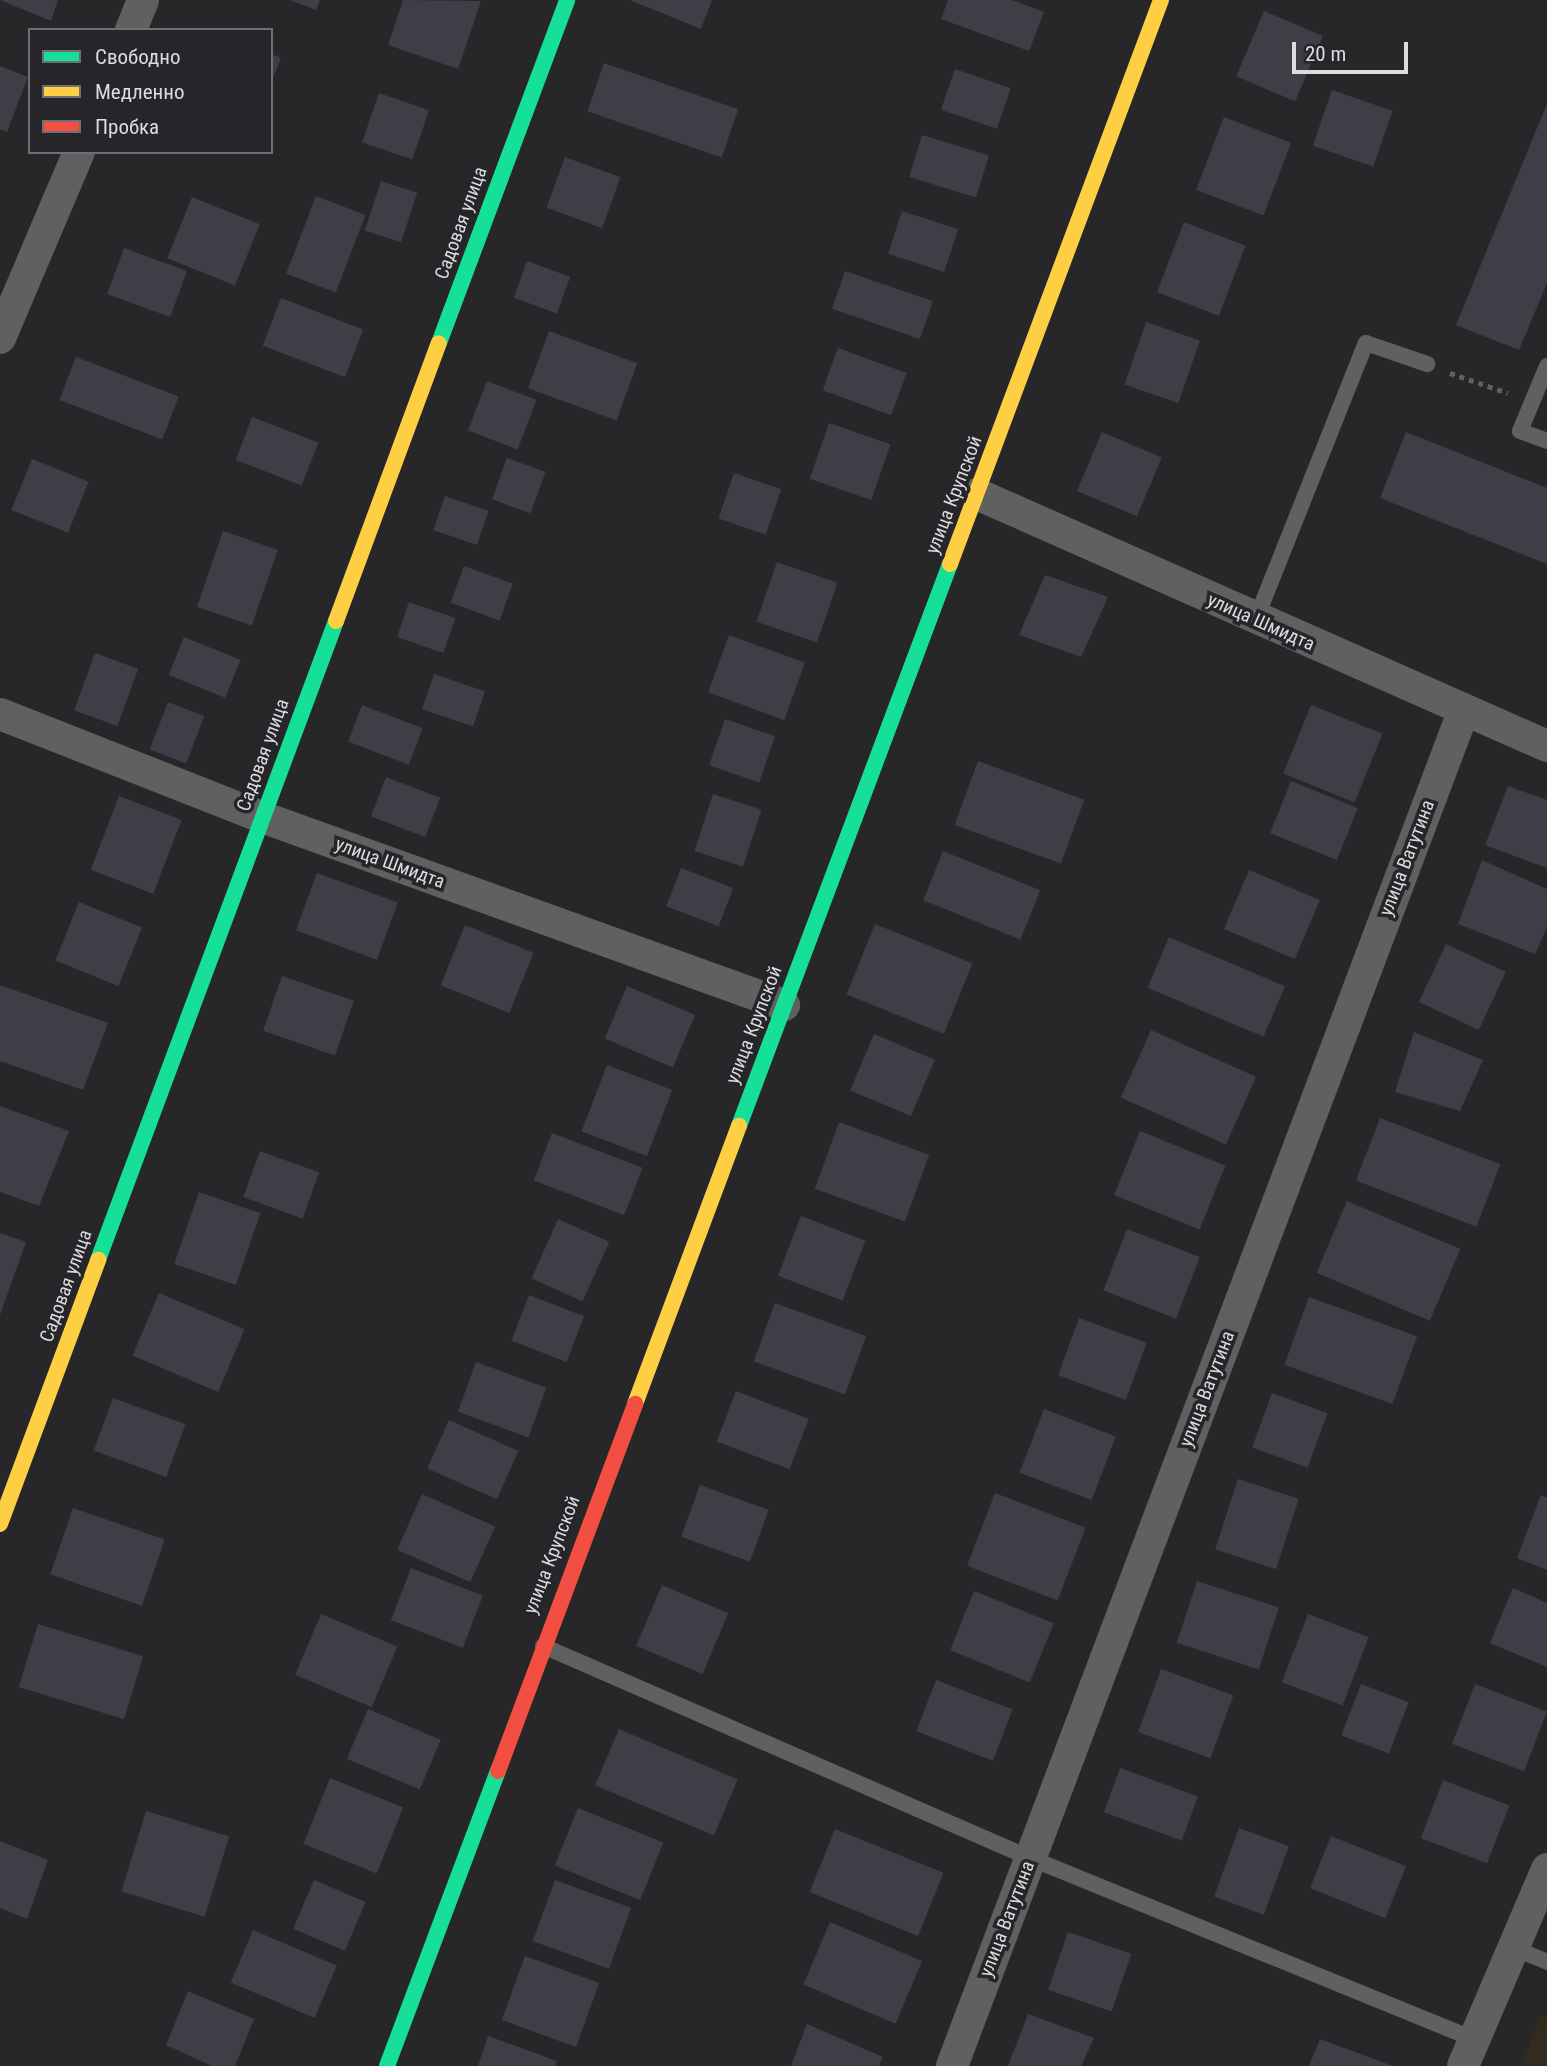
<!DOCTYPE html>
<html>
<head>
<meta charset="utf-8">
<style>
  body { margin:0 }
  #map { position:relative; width:1547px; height:2066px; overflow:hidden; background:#272729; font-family:"Roboto Condensed",sans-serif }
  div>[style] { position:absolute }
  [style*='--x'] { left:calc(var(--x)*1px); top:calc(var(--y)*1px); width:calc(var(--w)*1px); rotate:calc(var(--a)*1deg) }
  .industrial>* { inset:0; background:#332c1e }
  .building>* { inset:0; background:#3f3e47; transform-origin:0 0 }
  .path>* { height:4.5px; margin-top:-2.25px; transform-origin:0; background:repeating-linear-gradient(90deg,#605f61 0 5px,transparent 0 10px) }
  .lane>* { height:16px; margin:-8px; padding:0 8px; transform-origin:8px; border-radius:8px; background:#606061 }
  .street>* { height:32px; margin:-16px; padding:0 16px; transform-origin:16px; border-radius:16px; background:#606061 }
  .fast>* { height:16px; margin:-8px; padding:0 8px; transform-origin:8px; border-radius:8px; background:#16e098 }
  .slow>* { height:16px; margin:-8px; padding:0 8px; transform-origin:8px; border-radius:8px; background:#ffcf43 }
  .jam>* { height:16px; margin:-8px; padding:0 8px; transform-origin:8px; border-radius:8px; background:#f24e42 }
  span { translate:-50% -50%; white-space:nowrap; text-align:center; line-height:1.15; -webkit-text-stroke:7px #26262a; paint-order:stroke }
  .street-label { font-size:19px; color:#dcdbde }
  .legend { position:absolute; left:28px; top:28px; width:245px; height:126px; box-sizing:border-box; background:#26262a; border:2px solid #6f6e72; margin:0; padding:9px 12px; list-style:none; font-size:21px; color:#dcdbde }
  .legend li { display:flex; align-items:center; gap:14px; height:35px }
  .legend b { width:35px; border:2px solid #6f6e72 }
  .scale { position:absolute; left:1292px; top:42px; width:116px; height:32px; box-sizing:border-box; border:4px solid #dcdbde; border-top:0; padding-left:9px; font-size:21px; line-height:24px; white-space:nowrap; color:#dcdbde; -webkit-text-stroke:5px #26262a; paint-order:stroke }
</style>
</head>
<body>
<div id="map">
  <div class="industrial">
    <div style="clip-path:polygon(1541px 2016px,1547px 2018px,1547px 2066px,1521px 2066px)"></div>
  </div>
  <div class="building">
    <div style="clip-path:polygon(0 0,58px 0,51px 21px)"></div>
    <div style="clip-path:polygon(290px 0,320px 0,316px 10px)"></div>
    <div style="clip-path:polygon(403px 0,481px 1px,458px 69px,388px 45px)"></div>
    <div style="clip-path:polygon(630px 0,712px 0,701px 29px)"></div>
    <div style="clip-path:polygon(948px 0,1012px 0,1044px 12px,1029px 51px,941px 19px)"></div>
    <div style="left:1264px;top:11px;width:64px;height:71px;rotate:23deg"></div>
    <div style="clip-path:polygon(271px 54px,281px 58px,271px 83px)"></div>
    <div style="left:604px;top:63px;width:142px;height:51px;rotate:19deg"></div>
    <div style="clip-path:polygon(0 66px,28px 77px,7px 132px,0 129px)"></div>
    <div style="left:955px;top:69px;width:59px;height:43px;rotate:19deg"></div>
    <div style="left:1332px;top:90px;width:64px;height:59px;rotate:19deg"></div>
    <div style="left:379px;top:93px;width:53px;height:52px;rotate:19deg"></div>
    <div style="clip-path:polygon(1547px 104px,1547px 283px,1519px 350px,1456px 325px)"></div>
    <div style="left:1224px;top:117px;width:72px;height:78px;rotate:21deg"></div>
    <div style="left:922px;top:135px;width:70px;height:44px;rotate:17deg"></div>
    <div style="left:565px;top:157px;width:59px;height:54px;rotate:20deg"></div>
    <div style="left:381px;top:181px;width:38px;height:52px;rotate:18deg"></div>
    <div style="left:316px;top:196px;width:53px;height:83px;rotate:21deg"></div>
    <div style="left:192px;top:197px;width:73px;height:66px;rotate:22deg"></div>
    <div style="left:902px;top:211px;width:59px;height:45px;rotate:18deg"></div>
    <div style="left:1184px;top:222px;width:66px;height:75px;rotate:21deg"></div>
    <div style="left:124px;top:248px;width:67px;height:49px;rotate:20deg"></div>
    <div style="left:527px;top:261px;width:46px;height:39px;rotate:20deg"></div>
    <div style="left:845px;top:271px;width:93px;height:40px;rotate:19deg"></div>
    <div style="left:281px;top:298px;width:88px;height:51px;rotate:21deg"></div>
    <div style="left:1146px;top:322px;width:57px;height:66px;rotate:19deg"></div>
    <div style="left:549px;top:331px;width:94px;height:61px;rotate:20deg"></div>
    <div style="left:838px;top:348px;width:73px;height:45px;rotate:20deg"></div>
    <div style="left:76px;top:357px;width:110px;height:46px;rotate:21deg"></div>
    <div style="left:487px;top:381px;width:53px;height:53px;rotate:21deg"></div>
    <div style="left:252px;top:417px;width:71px;height:46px;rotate:21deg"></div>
    <div style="left:829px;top:423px;width:65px;height:59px;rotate:19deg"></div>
    <div style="left:1102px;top:432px;width:65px;height:64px;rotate:23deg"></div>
    <div style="clip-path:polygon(1406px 432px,1547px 488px,1547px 564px,1380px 498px)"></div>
    <div style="left:507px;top:458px;width:41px;height:44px;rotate:20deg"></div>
    <div style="left:32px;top:459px;width:61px;height:55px;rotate:22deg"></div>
    <div style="left:734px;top:473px;width:50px;height:48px;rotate:19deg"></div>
    <div style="left:445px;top:496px;width:46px;height:36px;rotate:19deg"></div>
    <div style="left:223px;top:531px;width:58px;height:80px;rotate:19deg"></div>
    <div style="left:777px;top:562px;width:64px;height:63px;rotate:19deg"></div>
    <div style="left:464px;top:566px;width:52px;height:39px;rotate:20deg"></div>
    <div style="clip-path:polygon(1045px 575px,1108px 597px,1081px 657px,1019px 635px)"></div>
    <div style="left:409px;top:602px;width:49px;height:37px;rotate:19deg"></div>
    <div style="left:729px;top:635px;width:81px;height:61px;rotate:20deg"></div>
    <div style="left:184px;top:637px;width:61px;height:41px;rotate:22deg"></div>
    <div style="left:95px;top:653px;width:46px;height:61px;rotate:20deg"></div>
    <div style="left:434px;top:674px;width:54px;height:37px;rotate:19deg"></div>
    <div style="left:168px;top:702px;width:39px;height:51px;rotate:21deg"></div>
    <div style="left:362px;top:705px;width:65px;height:39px;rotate:21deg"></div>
    <div style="left:1311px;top:705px;width:77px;height:74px;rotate:22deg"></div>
    <div style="left:725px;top:719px;width:53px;height:49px;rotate:19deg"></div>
    <div style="left:978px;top:761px;width:113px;height:68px;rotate:20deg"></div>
    <div style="left:386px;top:777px;width:58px;height:42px;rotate:21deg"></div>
    <div style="left:1291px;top:781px;width:72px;height:56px;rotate:22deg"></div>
    <div style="clip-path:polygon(1508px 786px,1547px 800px,1547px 868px,1485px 845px)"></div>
    <div style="left:713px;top:794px;width:51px;height:60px;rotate:18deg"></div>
    <div style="left:119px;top:796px;width:67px;height:79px;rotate:21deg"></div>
    <div style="left:943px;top:851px;width:105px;height:53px;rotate:22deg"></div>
    <div style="clip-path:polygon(1482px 860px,1547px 889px,1547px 927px,1535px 954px,1458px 924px)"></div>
    <div style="left:681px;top:868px;width:56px;height:41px;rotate:21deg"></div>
    <div style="left:1249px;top:870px;width:77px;height:64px;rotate:23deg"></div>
    <div style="left:317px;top:873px;width:86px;height:61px;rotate:20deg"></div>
    <div style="left:79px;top:902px;width:68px;height:63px;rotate:22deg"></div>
    <div style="left:875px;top:924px;width:105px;height:76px;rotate:22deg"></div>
    <div style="left:465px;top:925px;width:74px;height:65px;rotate:22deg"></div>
    <div style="left:1169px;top:937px;width:126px;height:55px;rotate:23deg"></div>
    <div style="left:1446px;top:944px;width:66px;height:64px;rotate:25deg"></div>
    <div style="left:282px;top:976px;width:76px;height:58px;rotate:19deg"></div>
    <div style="clip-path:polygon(0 985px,108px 1023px,83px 1090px,0 1061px)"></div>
    <div style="left:627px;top:986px;width:74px;height:57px;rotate:23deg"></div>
    <div style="left:1151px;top:1030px;width:115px;height:74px;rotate:24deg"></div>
    <div style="clip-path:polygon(1414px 1032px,1483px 1060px,1460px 1111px,1395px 1092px)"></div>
    <div style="left:874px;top:1034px;width:66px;height:61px;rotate:23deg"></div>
    <div style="left:607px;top:1065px;width:70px;height:71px;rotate:21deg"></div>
    <div style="clip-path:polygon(0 1106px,69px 1131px,39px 1206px,0 1192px)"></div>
    <div style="left:1380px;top:1118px;width:129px;height:67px;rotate:21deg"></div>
    <div style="left:839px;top:1122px;width:96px;height:71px;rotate:20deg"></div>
    <div style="left:1140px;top:1131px;width:92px;height:69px;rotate:22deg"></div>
    <div style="left:552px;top:1133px;width:97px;height:51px;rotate:21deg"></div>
    <div style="left:260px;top:1151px;width:63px;height:49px;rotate:20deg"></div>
    <div style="left:199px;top:1192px;width:65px;height:76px;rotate:19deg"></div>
    <div style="left:1347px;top:1201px;width:123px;height:78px;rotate:23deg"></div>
    <div style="left:801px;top:1216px;width:69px;height:64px;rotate:21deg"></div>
    <div style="left:558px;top:1219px;width:56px;height:65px;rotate:24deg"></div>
    <div style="left:1127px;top:1229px;width:78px;height:66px;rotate:21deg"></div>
    <div style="clip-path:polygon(0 1233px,26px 1242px,0 1315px)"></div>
    <div style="left:159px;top:1293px;width:93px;height:68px;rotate:23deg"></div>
    <div style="left:529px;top:1295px;width:59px;height:49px;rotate:21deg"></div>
    <div style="left:1309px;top:1297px;width:115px;height:72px;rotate:20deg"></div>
    <div style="left:775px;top:1303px;width:97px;height:62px;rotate:20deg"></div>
    <div style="left:1079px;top:1318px;width:72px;height:61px;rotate:20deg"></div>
    <div style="left:476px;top:1362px;width:75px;height:53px;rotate:20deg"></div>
    <div style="left:736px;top:1391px;width:78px;height:54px;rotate:21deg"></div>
    <div style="left:1272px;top:1393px;width:59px;height:58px;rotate:20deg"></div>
    <div style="left:113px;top:1398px;width:77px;height:56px;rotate:20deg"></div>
    <div style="left:1044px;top:1409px;width:77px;height:68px;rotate:21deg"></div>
    <div style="left:449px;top:1420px;width:76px;height:53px;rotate:24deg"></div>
    <div style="left:1238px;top:1479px;width:64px;height:74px;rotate:18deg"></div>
    <div style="left:700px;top:1485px;width:73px;height:55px;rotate:20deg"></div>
    <div style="left:995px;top:1493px;width:97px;height:78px;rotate:21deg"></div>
    <div style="left:422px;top:1494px;width:80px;height:61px;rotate:24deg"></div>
    <div style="clip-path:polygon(1541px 1495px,1547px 1498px,1547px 1570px,1517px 1558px)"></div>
    <div style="left:73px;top:1508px;width:97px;height:70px;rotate:19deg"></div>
    <div style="left:411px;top:1568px;width:77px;height:56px;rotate:21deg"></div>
    <div style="left:1197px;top:1581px;width:86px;height:65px;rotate:18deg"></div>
    <div style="left:662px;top:1585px;width:72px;height:66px;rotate:23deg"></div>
    <div style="clip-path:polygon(1513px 1588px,1547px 1603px,1547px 1667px,1490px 1643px)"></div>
    <div style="left:974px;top:1591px;width:86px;height:64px;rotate:22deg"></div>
    <div style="left:321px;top:1614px;width:83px;height:66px;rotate:23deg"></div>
    <div style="left:1308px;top:1614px;width:65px;height:73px;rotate:21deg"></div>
    <div style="left:38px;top:1624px;width:110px;height:66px;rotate:17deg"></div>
    <div style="left:1161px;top:1669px;width:77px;height:67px;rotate:20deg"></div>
    <div style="left:936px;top:1680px;width:82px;height:55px;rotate:21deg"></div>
    <div style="left:1361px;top:1684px;width:51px;height:55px;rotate:21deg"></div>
    <div style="left:1475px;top:1684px;width:77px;height:64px;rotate:21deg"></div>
    <div style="left:368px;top:1709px;width:79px;height:54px;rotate:23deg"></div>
    <div style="left:619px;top:1729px;width:129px;height:61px;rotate:23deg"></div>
    <div style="left:1120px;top:1768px;width:83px;height:47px;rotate:20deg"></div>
    <div style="left:330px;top:1778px;width:79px;height:71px;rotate:22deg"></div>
    <div style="left:1443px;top:1780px;width:71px;height:62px;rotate:21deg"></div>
    <div style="left:578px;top:1808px;width:92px;height:62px;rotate:22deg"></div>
    <div style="left:146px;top:1811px;width:87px;height:84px;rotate:17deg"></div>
    <div style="left:1239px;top:1828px;width:53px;height:73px;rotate:20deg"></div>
    <div style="left:835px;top:1829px;width:117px;height:68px;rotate:22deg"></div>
    <div style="left:1331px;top:1836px;width:81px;height:56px;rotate:22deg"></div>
    <div style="clip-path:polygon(0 1841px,48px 1860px,27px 1919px,0 1908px)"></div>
    <div style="left:314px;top:1880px;width:56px;height:53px;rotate:23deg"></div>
    <div style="left:555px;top:1880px;width:81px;height:65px;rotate:20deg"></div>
    <div style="left:830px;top:1922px;width:100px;height:68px;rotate:23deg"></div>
    <div style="left:253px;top:1930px;width:91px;height:57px;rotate:23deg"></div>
    <div style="left:1068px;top:1932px;width:67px;height:61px;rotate:19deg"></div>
    <div style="left:525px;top:1956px;width:79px;height:68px;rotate:20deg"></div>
    <div style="clip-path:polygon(188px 1991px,254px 2019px,235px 2066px,212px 2066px,166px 2045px)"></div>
    <div style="clip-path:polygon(1028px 2014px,1094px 2038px,1081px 2066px,1008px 2066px)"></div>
    <div style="clip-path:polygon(807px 2024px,883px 2057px,879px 2066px,791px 2066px)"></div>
    <div style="clip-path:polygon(488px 2036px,557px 2061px,555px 2066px,478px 2066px)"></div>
    <div style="clip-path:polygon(1320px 2039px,1393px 2066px,1309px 2066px)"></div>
  </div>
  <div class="path">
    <div style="--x:1450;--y:373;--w:61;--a:19"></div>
  </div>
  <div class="lane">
    <div style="--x:1547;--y:366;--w:70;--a:112.6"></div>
    <div style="--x:1520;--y:431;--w:29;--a:20"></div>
    <div style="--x:1256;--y:619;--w:297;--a:-68.3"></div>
    <div style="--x:1366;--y:343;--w:65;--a:19"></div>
    <div style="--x:543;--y:1646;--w:531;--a:23.52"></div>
    <div style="--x:1030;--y:1858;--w:479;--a:22.2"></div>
    <div style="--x:1513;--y:1948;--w:37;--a:22"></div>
  </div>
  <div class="street">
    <div style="--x:131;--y:30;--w:32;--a:-68"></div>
    <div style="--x:0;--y:338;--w:202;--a:-67"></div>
    <div style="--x:977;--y:494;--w:623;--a:23.85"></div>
    <div style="--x:0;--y:714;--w:282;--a:21.5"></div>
    <div style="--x:262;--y:817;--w:555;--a:19.81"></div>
    <div style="--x:952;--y:2066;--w:1447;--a:-69.32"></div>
    <div style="--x:1463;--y:2066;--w:214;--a:-66.9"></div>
  </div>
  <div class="fast">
    <div style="--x:439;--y:343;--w:366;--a:-69.5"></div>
    <div style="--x:739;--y:1126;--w:600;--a:-69.42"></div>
    <div style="--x:98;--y:1260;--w:682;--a:-69.57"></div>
    <div style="--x:387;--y:2066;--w:315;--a:-69.4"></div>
  </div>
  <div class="slow">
    <div style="--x:950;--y:564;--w:602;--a:-69.49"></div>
    <div style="--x:336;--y:621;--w:296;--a:-69.7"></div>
    <div style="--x:635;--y:1404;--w:297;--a:-69.5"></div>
    <div style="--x:0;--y:1524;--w:282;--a:-69.6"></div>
  </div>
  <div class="jam">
    <div style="--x:498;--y:1771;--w:392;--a:-69.5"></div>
  </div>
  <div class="street-label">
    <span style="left:461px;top:223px;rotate:-70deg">Садовая улица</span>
    <span style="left:954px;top:495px;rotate:-69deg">улица Крупской</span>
    <span style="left:1261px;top:622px;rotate:24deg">улица Шмидта</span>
    <span style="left:263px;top:755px;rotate:-70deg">Садовая улица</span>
    <span style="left:1407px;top:858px;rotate:-69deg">улица Ватутина</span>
    <span style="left:390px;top:863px;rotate:20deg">улица Шмидта</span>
    <span style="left:754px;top:1025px;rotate:-69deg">улица Крупской</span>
    <span style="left:66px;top:1286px;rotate:-70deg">Садовая улица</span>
    <span style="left:1207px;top:1389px;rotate:-69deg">улица Ватутина</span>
    <span style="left:552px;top:1555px;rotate:-69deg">улица Крупской</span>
    <span style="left:1007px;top:1919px;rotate:-69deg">улица Ватутина</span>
  </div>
  <ul class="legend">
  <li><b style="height:9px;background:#16e098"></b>Свободно</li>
  <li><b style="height:9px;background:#ffcf43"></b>Медленно</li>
  <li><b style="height:9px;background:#f24e42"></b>Пробка</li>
  </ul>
  <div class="scale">20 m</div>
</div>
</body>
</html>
